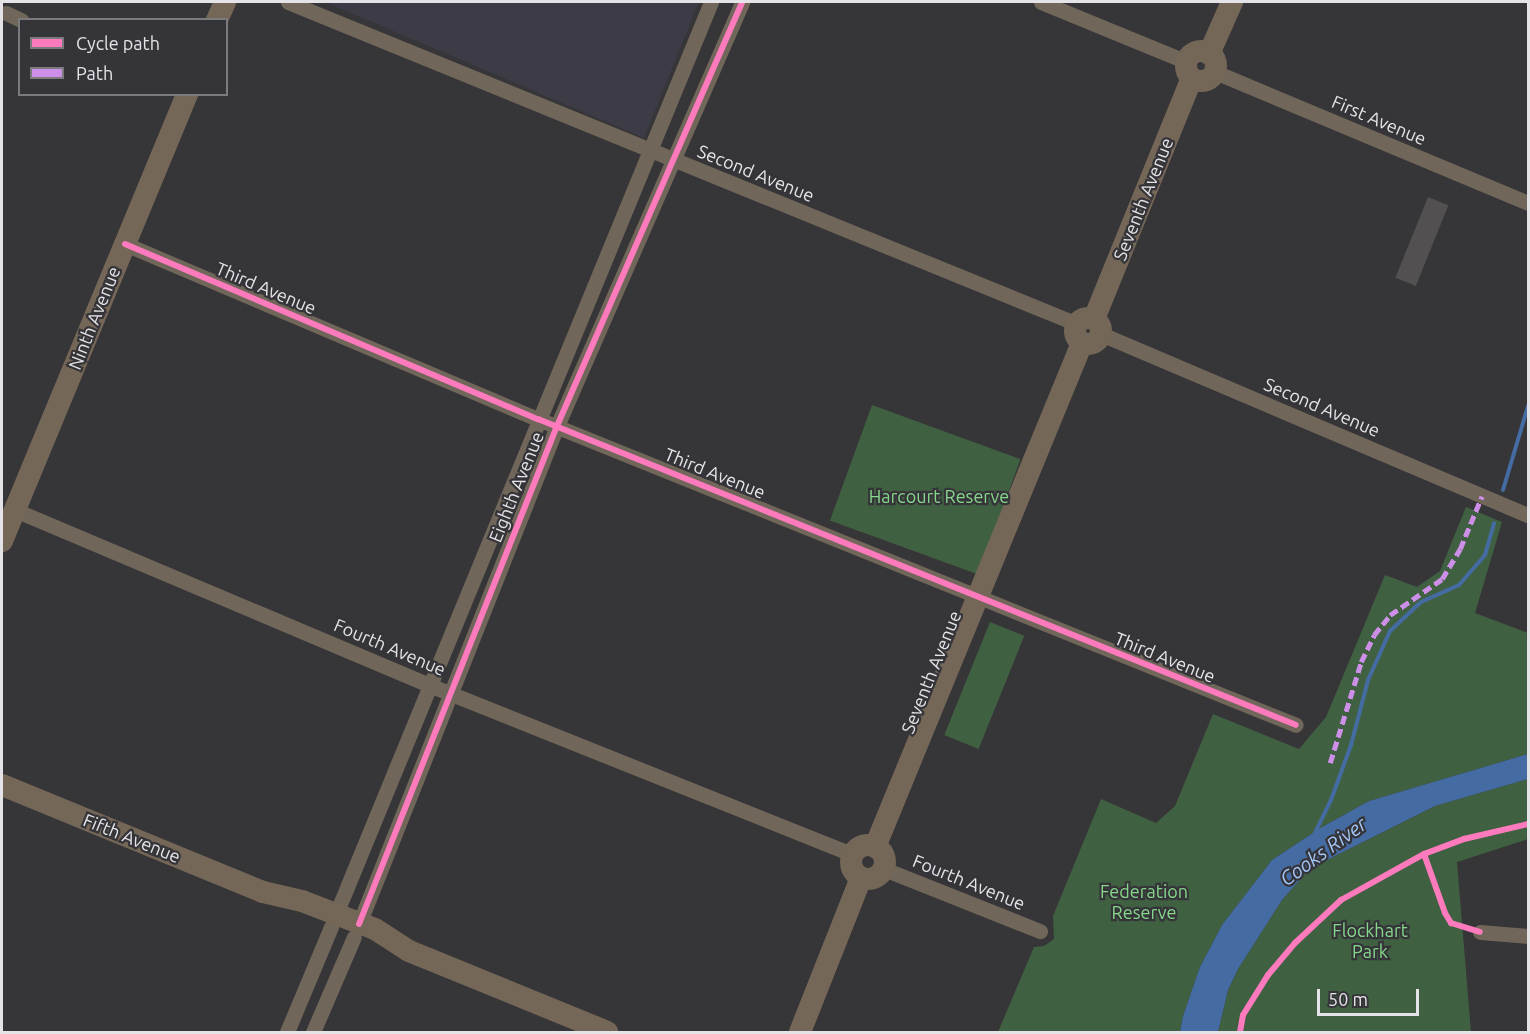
<!DOCTYPE html>
<html>
<head>
<meta charset="utf-8">
<style>
  body { margin:0 }
  #map { position:relative; width:1530px; height:1034px; overflow:hidden; background:#363538; font-family:Ubuntu,sans-serif }
  div>[style] { position:absolute }
  [style*='--x'] { left:calc(var(--x)*1px); top:calc(var(--y)*1px); width:calc(var(--w)*1px); rotate:calc(var(--a)*1deg) }
  .built>* { inset:0; background:#3d3b45 }
  .green>* { inset:0; background:#406042; transform-origin:0 0 }
  .water>* { inset:0; background:#456ca2 }
  .stream>* { height:4px; margin:-2px; padding:0 2px; transform-origin:2px; border-radius:2px; background:#456ca2 }
  .building>* { inset:0; background:#525051; transform-origin:0 0 }
  .street>* { height:15px; margin:-7.5px; padding:0 7.5px; transform-origin:7.5px; border-radius:7.5px; background:#70665a }
  .secondary>* { height:22px; margin:-11px; padding:0 11px; transform-origin:11px; border-radius:11px; background:#756758 }
  .secondary>.ring { margin:-11px; padding:0; box-sizing:content-box; background:none; border:22px solid #756758; border-radius:50% }
  .quiet>* { height:4.5px; margin-top:-2.25px; transform-origin:0; background:repeating-linear-gradient(90deg,#ce8fe9 0 9px,transparent 0 13.5px) }
  .cycleway>* { height:6px; margin:-3px; padding:0 3px; transform-origin:3px; border-radius:3px; background:#fd7abc }
  span { translate:-50% -50%; white-space:nowrap; text-align:center; line-height:1.15; -webkit-text-stroke:4.5px #353439; paint-order:stroke }
  .street-label { font-size:18px; color:#e4e3e7 }
  .park-label { font-size:18px; color:#85d78a }
  .water-label { font-size:20px; color:#a2c6f8; font-style:italic }
  .frame { position:absolute; inset:0; border:3px solid #e4e3e7; pointer-events:none }
  .legend { position:absolute; left:18px; top:18px; width:210px; height:78px; box-sizing:border-box; background:#353439; border:2px solid #7b7a7f; margin:0; padding:8px 10px; list-style:none; font-size:18px; color:#e4e3e7 }
  .legend li { display:flex; align-items:center; gap:12px; height:30px }
  .legend b { width:30px; border:2px solid #7b7a7f }
  .scale { position:absolute; left:1317px; top:989px; width:102px; height:27px; box-sizing:border-box; border:3px solid #e4e3e7; border-top:0; padding-left:8px; font-size:18px; line-height:21px; white-space:nowrap; color:#e4e3e7; -webkit-text-stroke:4px #353439; paint-order:stroke }
</style>
</head>
<body>
<div id="map">
  <div class="built">
    <div style="clip-path:polygon(325px 2px,699px 2px,644px 138px)"></div>
  </div>
  <div class="green">
    <div style="left:872px;top:405px;width:158px;height:123px;rotate:20deg"></div>
    <div style="clip-path:polygon(1466px 507px,1502px 522px,1475px 613px,1528px 633px,1528px 754px,1369px 801px,1322px 827px,1272px 860px,1222px 925px,1200px 967px,1183px 1016px,1180px 1032px,998px 1032px,1034px 947px,1044px 946px,1054px 939px,1053px 916px,1101px 799px,1156px 823px,1175px 806px,1213px 714px,1299px 749px,1326px 717px,1385px 575px,1417px 587px,1440px 571px)"></div>
    <div style="left:990px;top:622px;width:37px;height:122px;rotate:22deg"></div>
    <div style="clip-path:polygon(1528px 779px,1528px 839px,1457px 862px,1471px 1032px,1218px 1032px,1228px 990px,1238px 969px,1282px 900px,1305px 874px,1323px 862px,1435px 806px)"></div>
  </div>
  <div class="water">
    <div style="clip-path:polygon(1528px 754px,1528px 779px,1435px 806px,1323px 862px,1305px 874px,1282px 900px,1238px 969px,1228px 990px,1218px 1032px,1180px 1032px,1183px 1016px,1200px 967px,1222px 925px,1272px 860px,1322px 827px,1369px 801px)"></div>
  </div>
  <div class="stream">
    <div style="--x:1503;--y:490;--w:88;--a:-73.4"></div>
    <div style="--x:1313;--y:837;--w:41;--a:-64.1"></div>
    <div style="--x:1331;--y:800;--w:59;--a:-70"></div>
    <div style="--x:1351;--y:745;--w:67;--a:-75.3"></div>
    <div style="--x:1368;--y:680;--w:54;--a:-65.8"></div>
    <div style="--x:1390;--y:631;--w:42;--a:-43.1"></div>
    <div style="--x:1421;--y:602;--w:42;--a:-24.1"></div>
    <div style="--x:1459;--y:585;--w:40;--a:-49"></div>
    <div style="--x:1485;--y:555;--w:33;--a:-74"></div>
  </div>
  <div class="building">
    <div style="left:1428px;top:197px;width:22px;height:87px;rotate:22deg"></div>
  </div>
  <div class="street">
    <div style="--x:288;--y:2;--w:852;--a:22.2"></div>
    <div style="--x:1041;--y:2;--w:158;--a:22.3"></div>
    <div style="--x:6;--y:13;--w:17;--a:25"></div>
    <div style="--x:1215;--y:72;--w:339;--a:22.7"></div>
    <div style="--x:125;--y:244;--w:449;--a:23"></div>
    <div style="--x:538;--y:419;--w:817;--a:21.98"></div>
    <div style="--x:1101;--y:334;--w:464;--a:23"></div>
    <div style="--x:15;--y:510;--w:449;--a:22.9"></div>
    <div style="--x:429;--y:685;--w:457;--a:21.8"></div>
    <div style="--x:884;--y:869;--w:168;--a:21.7"></div>
    <div style="--x:336;--y:914;--w:986;--a:-67.65"></div>
    <div style="--x:359;--y:924;--w:536;--a:-68.32"></div>
    <div style="--x:557;--y:426;--w:463;--a:-66.4"></div>
    <div style="--x:1480;--y:932;--w:48;--a:4.8"></div>
    <div style="--x:287;--y:1032;--w:114;--a:-67.3"></div>
    <div style="--x:313;--y:1032;--w:103;--a:-66.7"></div>
  </div>
  <div class="secondary">
    <div style="--x:217;--y:20;--w:20;--a:-66"></div>
    <div class="ring" style="left:1186px;top:51px;width:8px;height:8px"></div>
    <div style="--x:1209;--y:54;--w:57;--a:-66.1"></div>
    <div class="ring" style="left:1075px;top:318px;width:4px;height:4px"></div>
    <div style="--x:1094;--y:319;--w:260;--a:-67.9"></div>
    <div style="--x:2;--y:541;--w:484;--a:-67.5"></div>
    <div style="--x:2;--y:785;--w:282;--a:22.3"></div>
    <div style="--x:263;--y:892;--w:40;--a:13"></div>
    <div style="--x:302;--y:901;--w:78;--a:21"></div>
    <div style="--x:375;--y:929;--w:40;--a:32.9"></div>
    <div style="--x:409;--y:951;--w:214;--a:22.2"></div>
    <div class="ring" style="left:851px;top:845px;width:12px;height:12px"></div>
    <div style="--x:875;--y:847;--w:545;--a:-67.67"></div>
    <div style="--x:800;--y:1032;--w:166;--a:-68.4"></div>
  </div>
  <div class="quiet">
    <div style="--x:1330;--y:763;--w:106;--a:-72.9"></div>
    <div style="--x:1361;--y:662;--w:30;--a:-64"></div>
    <div style="--x:1374;--y:635;--w:26;--a:-51"></div>
    <div style="--x:1390;--y:615;--w:63;--a:-34.7"></div>
    <div style="--x:1442;--y:579;--w:35;--a:-59"></div>
    <div style="--x:1460;--y:549;--w:57;--a:-67.5"></div>
  </div>
  <div class="cycleway">
    <div style="--x:125;--y:244;--w:449;--a:23"></div>
    <div style="--x:538;--y:419;--w:817;--a:21.98"></div>
    <div style="--x:1424;--y:854;--w:63;--a:70.4"></div>
    <div style="--x:1445;--y:913;--w:12;--a:59"></div>
    <div style="--x:1451;--y:923;--w:30;--a:17"></div>
    <div style="--x:359;--y:924;--w:536;--a:-68.32"></div>
    <div style="--x:557;--y:426;--w:463;--a:-66.4"></div>
    <div style="--x:1240;--y:1032;--w:17;--a:-80"></div>
    <div style="--x:1243;--y:1015;--w:47;--a:-58"></div>
    <div style="--x:1268;--y:975;--w:42;--a:-49.8"></div>
    <div style="--x:1295;--y:943;--w:63;--a:-43.1"></div>
    <div style="--x:1341;--y:900;--w:95;--a:-29"></div>
    <div style="--x:1424;--y:854;--w:43;--a:-20.6"></div>
    <div style="--x:1464;--y:839;--w:66;--a:-13.2"></div>
  </div>
  <div class="street-label">
    <span style="left:1379px;top:120px;rotate:23deg">First Avenue</span>
    <span style="left:756px;top:173px;rotate:22deg">Second Avenue</span>
    <span style="left:1143px;top:199px;rotate:-68deg">Seventh Avenue</span>
    <span style="left:266px;top:288px;rotate:23deg">Third Avenue</span>
    <span style="left:94px;top:318px;rotate:-68deg">Ninth Avenue</span>
    <span style="left:1322px;top:407px;rotate:23deg">Second Avenue</span>
    <span style="left:715px;top:473px;rotate:22deg">Third Avenue</span>
    <span style="left:516px;top:487px;rotate:-68deg">Eighth Avenue</span>
    <span style="left:390px;top:647px;rotate:23deg">Fourth Avenue</span>
    <span style="left:1165px;top:657px;rotate:22deg">Third Avenue</span>
    <span style="left:931px;top:672px;rotate:-68deg">Seventh Avenue</span>
    <span style="left:132px;top:838px;rotate:22deg">Fifth Avenue</span>
    <span style="left:969px;top:882px;rotate:22deg">Fourth Avenue</span>
  </div>
  <div class="park-label">
    <span style="left:939px;top:496px">Harcourt Reserve</span>
    <span style="left:1144px;top:902px">Federation<br>Reserve</span>
    <span style="left:1370px;top:941px">Flockhart<br>Park</span>
  </div>
  <div class="water-label">
    <span style="left:1323px;top:851px;rotate:-36deg">Cooks River</span>
  </div>
  <div class="frame"></div>
  <ul class="legend">
  <li><b style="height:8px;background:#fd7abc"></b>Cycle path</li>
  <li><b style="height:8px;background:#ce8fe9"></b>Path</li>
  </ul>
  <div class="scale">50 m</div>
</div>
</body>
</html>
